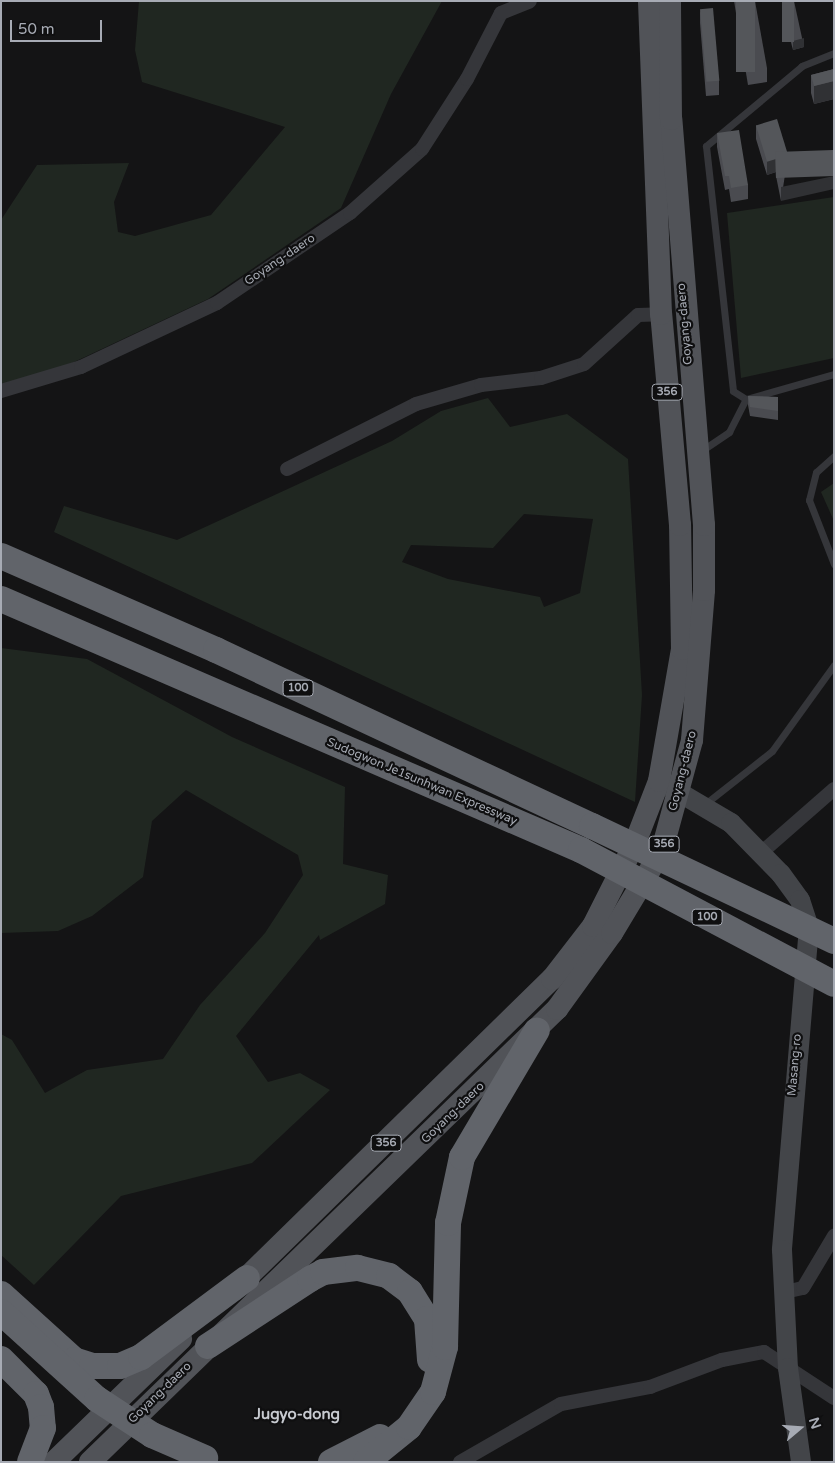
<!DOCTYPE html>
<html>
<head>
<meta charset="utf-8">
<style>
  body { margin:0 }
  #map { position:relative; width:835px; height:1463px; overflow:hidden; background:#141415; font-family:"Varela Round",sans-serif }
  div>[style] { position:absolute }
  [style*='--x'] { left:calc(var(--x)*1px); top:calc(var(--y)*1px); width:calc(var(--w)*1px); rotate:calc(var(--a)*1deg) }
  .green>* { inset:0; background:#202721 }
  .lane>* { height:7px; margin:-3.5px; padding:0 3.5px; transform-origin:3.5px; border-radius:3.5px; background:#35363a }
  .street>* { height:14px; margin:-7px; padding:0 7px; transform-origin:7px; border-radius:7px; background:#35363a }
  .secondary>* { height:20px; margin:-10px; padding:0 10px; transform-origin:10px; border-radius:10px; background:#434549 }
  .primary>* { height:22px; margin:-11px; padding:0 11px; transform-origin:11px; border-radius:11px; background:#515358 }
  .highway>* { height:26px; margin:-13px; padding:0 13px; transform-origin:13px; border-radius:13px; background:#61646a }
  .highway-bridge>* { height:26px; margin:-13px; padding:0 13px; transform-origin:13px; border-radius:13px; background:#61646a }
  .wall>* { inset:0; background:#4a4b50 }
  .shaded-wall>* { inset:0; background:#303134 }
  .building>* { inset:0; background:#54565a; transform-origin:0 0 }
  span { translate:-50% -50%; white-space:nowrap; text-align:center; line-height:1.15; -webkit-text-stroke:4.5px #0f0f10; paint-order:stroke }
  .shield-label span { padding:1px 4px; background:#0f0f10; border:1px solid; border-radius:4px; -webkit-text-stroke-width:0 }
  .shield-label { font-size:11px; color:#a7abb4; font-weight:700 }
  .street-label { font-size:12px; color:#a7abb4 }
  .quarter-label { font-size:15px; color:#c7cad0; font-weight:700 }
  .frame { position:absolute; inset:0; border:2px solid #a7abb4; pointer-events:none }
  .north { position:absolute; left:775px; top:1403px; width:50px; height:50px; -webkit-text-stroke:4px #0f0f10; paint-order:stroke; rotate:72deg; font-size:14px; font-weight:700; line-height:20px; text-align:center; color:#a7abb4 }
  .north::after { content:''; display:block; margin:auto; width:18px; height:22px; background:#a7abb4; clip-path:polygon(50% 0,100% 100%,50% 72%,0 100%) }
  .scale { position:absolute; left:10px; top:20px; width:92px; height:22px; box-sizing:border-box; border:2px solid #a7abb4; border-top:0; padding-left:6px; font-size:15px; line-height:18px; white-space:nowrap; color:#a7abb4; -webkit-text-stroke:4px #0f0f10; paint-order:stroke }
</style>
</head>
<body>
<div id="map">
  <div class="green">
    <div style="clip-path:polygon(139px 1px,442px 1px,391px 94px,341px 208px,208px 299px,38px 379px,1px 384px,1px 220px,37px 165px,129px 163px,114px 202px,118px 232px,135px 236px,211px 215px,285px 127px,142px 82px,135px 50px)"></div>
    <div style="clip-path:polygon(834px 197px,834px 358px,741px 378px,727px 213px)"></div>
    <div style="clip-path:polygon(evenodd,488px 398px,510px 427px,567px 414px,628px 459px,642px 695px,635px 802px,54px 532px,64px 506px,177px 540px,392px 441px,441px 411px,488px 398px,524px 514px,593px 519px,580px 593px,544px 607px,540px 597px,448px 579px,402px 562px,411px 545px,493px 548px,524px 514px)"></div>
    <div style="clip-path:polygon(834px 483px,834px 521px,821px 492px)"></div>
    <div style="clip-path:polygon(1px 648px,87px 659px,232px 737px,345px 787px,343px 864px,388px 875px,385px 904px,320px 940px,319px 935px,236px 1036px,268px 1082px,300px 1073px,330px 1090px,252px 1163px,121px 1196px,34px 1285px,1px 1255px,1px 1034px,12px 1040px,45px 1093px,87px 1070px,163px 1059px,200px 1005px,265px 933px,303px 875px,298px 855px,186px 790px,152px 821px,143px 877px,92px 916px,58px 931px,1px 933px)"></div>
  </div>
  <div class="lane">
    <div style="--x:834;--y:53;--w:35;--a:158"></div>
    <div style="--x:802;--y:66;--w:125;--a:140.2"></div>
    <div style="--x:706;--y:146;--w:246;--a:83.7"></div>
    <div style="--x:733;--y:391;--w:15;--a:32"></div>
    <div style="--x:746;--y:399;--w:91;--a:-15.9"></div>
    <div style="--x:701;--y:451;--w:34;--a:-34"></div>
    <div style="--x:729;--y:432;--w:37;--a:-63"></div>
    <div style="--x:834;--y:456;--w:24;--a:138"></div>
    <div style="--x:816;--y:472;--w:29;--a:104"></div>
    <div style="--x:809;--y:500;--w:69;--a:68.7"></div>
    <div style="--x:705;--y:804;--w:85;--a:-38.3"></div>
    <div style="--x:772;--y:751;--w:106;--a:-54.2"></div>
  </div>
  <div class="street">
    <div style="--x:1;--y:391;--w:84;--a:-16.7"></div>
    <div style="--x:81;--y:367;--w:150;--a:-25.2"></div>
    <div style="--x:217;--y:303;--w:161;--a:-34.1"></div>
    <div style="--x:350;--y:213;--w:96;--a:-41.6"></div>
    <div style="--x:422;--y:149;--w:83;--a:-57.3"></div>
    <div style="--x:467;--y:79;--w:74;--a:-62.7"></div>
    <div style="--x:501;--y:13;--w:31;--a:-22"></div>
    <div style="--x:287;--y:469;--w:144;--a:-26.7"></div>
    <div style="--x:416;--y:404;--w:68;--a:-16.3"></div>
    <div style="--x:481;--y:385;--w:60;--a:-6.7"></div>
    <div style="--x:541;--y:378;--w:45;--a:-18"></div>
    <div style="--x:584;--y:364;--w:73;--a:-42.2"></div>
    <div style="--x:638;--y:315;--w:23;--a:-2"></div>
    <div style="--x:761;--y:853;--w:97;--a:-41.2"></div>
    <div style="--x:785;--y:1292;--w:18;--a:-13"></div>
    <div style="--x:803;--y:1288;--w:61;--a:-59.2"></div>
    <div style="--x:460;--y:1462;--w:116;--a:-29.9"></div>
    <div style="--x:561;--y:1404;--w:91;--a:-10.8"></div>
    <div style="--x:650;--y:1387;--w:77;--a:-20.6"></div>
    <div style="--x:722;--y:1360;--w:43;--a:-10.8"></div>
    <div style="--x:764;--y:1352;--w:84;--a:33.3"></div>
  </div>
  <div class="secondary">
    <div style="--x:665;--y:784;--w:77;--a:30.6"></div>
    <div style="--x:731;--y:823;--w:71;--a:45.6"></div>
    <div style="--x:781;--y:874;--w:32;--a:54"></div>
    <div style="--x:800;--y:900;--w:28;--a:72"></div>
    <div style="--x:809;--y:927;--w:324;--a:94.8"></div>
    <div style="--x:782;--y:1250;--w:118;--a:87.1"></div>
    <div style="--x:788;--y:1368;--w:95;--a:82.1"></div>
  </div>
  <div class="primary">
    <div style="--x:234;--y:1290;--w:445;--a:-44.4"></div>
    <div style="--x:552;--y:979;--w:67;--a:-52.3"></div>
    <div style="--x:593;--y:926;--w:93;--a:-63.2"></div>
    <div style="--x:635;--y:843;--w:66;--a:-68.8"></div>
    <div style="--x:659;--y:781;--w:134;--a:-80.1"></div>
    <div style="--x:682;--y:649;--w:124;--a:-90.9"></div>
    <div style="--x:680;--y:525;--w:212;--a:-95.1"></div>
    <div style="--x:661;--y:314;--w:313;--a:-92.2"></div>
    <div style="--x:54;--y:1462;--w:177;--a:-44.1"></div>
    <div style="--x:90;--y:1462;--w:651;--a:-44.13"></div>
    <div style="--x:557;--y:1009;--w:94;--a:-54.1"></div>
    <div style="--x:612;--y:933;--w:97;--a:-58.9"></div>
    <div style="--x:662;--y:850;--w:114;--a:-74.7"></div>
    <div style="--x:692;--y:740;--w:150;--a:-85.4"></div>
    <div style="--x:704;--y:590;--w:65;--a:-90"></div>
    <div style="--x:704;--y:525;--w:407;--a:-94.6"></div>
    <div style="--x:671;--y:119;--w:118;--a:-90.5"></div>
  </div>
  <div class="highway">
    <div style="--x:1;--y:556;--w:235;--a:23.6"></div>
    <div style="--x:216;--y:650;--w:415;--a:25.1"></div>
    <div style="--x:1;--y:599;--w:632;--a:23.4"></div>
    <div style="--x:1;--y:1294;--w:98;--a:42.1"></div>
    <div style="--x:74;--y:1360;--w:19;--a:18"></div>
    <div style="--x:92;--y:1366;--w:28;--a:0"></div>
    <div style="--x:120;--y:1366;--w:23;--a:-23"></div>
    <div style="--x:141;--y:1357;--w:132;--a:-36.7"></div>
    <div style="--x:208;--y:1346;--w:122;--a:-33.3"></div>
    <div style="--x:310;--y:1279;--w:15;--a:-28"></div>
    <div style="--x:323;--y:1272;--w:35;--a:-7"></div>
    <div style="--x:358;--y:1268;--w:32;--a:14"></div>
    <div style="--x:389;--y:1276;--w:26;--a:37"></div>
    <div style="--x:410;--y:1292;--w:32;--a:58"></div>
    <div style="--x:427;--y:1319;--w:41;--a:85.8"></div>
    <div style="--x:1;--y:1359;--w:49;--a:45"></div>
    <div style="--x:36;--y:1394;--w:14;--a:69"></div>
    <div style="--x:41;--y:1407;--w:21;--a:85"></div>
    <div style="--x:43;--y:1428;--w:36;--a:111"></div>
    <div style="--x:331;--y:1462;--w:55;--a:-27"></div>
    <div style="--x:366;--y:1462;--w:55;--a:-39.1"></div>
    <div style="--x:409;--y:1427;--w:42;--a:-55.6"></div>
    <div style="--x:433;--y:1392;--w:47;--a:-75.1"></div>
    <div style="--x:445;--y:1347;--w:124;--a:-88.6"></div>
    <div style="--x:448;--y:1223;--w:67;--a:-78"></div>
    <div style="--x:462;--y:1157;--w:147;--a:-59.4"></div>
  </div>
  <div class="highway-bridge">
    <div style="--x:592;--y:826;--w:268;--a:25.4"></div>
    <div style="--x:581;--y:850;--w:286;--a:27.9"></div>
    <div style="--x:1;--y:1312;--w:130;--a:42.2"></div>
    <div style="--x:97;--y:1399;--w:66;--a:33.2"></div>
    <div style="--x:152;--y:1435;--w:58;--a:23.5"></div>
  </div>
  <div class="wall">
    <div style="clip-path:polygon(734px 1px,755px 1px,767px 68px,767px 82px,748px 85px)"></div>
    <div style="clip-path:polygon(782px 1px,794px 1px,804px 47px,793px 50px,782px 8px)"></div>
    <div style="clip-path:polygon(700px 9px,719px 81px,719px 95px,706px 96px,700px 23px)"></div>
    <div style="clip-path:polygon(834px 69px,834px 99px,814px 104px,811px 93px,811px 75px)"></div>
    <div style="clip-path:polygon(756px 125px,788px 155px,781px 201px,776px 176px,776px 172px,767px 175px,756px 139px)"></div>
    <div style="clip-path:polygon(717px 133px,748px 185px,748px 199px,731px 202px,729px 189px,725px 190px,717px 147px)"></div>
    <div style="clip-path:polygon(748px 396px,778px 397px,778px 420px,750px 416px,748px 405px)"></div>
  </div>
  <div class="shaded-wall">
    <div style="clip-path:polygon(804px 38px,804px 47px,793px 50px,793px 41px)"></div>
    <div style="clip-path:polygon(834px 81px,834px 99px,814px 104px,814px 86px)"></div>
    <div style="clip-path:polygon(788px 155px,788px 168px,776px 162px,776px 172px,767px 175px,767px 161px)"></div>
    <div style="clip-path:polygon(834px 176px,834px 189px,781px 201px,781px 187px)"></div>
  </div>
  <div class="building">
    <div style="left:736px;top:1px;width:19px;height:71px"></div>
    <div style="left:782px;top:1px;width:12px;height:41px"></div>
    <div style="left:713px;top:8px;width:73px;height:13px;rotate:85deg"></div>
    <div style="clip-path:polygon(834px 69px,834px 81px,814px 86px,811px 75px)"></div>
    <div style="left:777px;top:119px;width:38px;height:22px;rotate:73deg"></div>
    <div style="clip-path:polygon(739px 130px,748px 185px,731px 188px,729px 176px,725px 176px,717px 133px)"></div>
    <div style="left:833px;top:150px;width:26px;height:58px;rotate:88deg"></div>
    <div style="clip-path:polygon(748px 396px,778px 397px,778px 411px,750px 407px)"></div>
  </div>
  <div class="shield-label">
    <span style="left:667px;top:392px">356</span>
    <span style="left:298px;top:688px">100</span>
    <span style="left:664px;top:844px">356</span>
    <span style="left:707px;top:917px">100</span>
    <span style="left:386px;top:1143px">356</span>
  </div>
  <div class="street-label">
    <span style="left:280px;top:260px;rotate:-34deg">Goyang-daero</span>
    <span style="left:685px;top:324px;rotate:-95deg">Goyang-daero</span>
    <span style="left:683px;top:771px;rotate:-76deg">Goyang-daero</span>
    <span style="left:422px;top:782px;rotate:23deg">Sudogwon Je1sunhwan Expressway</span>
    <span style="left:795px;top:1065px;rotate:-85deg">Masang-ro</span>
    <span style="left:453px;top:1113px;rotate:-44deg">Goyang-daero</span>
    <span style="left:160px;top:1393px;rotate:-44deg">Goyang-daero</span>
  </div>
  <div class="quarter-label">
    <span style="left:297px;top:1415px">Jugyo-dong</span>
  </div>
  <div class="frame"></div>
  <div class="north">N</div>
  <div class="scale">50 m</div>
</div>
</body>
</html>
